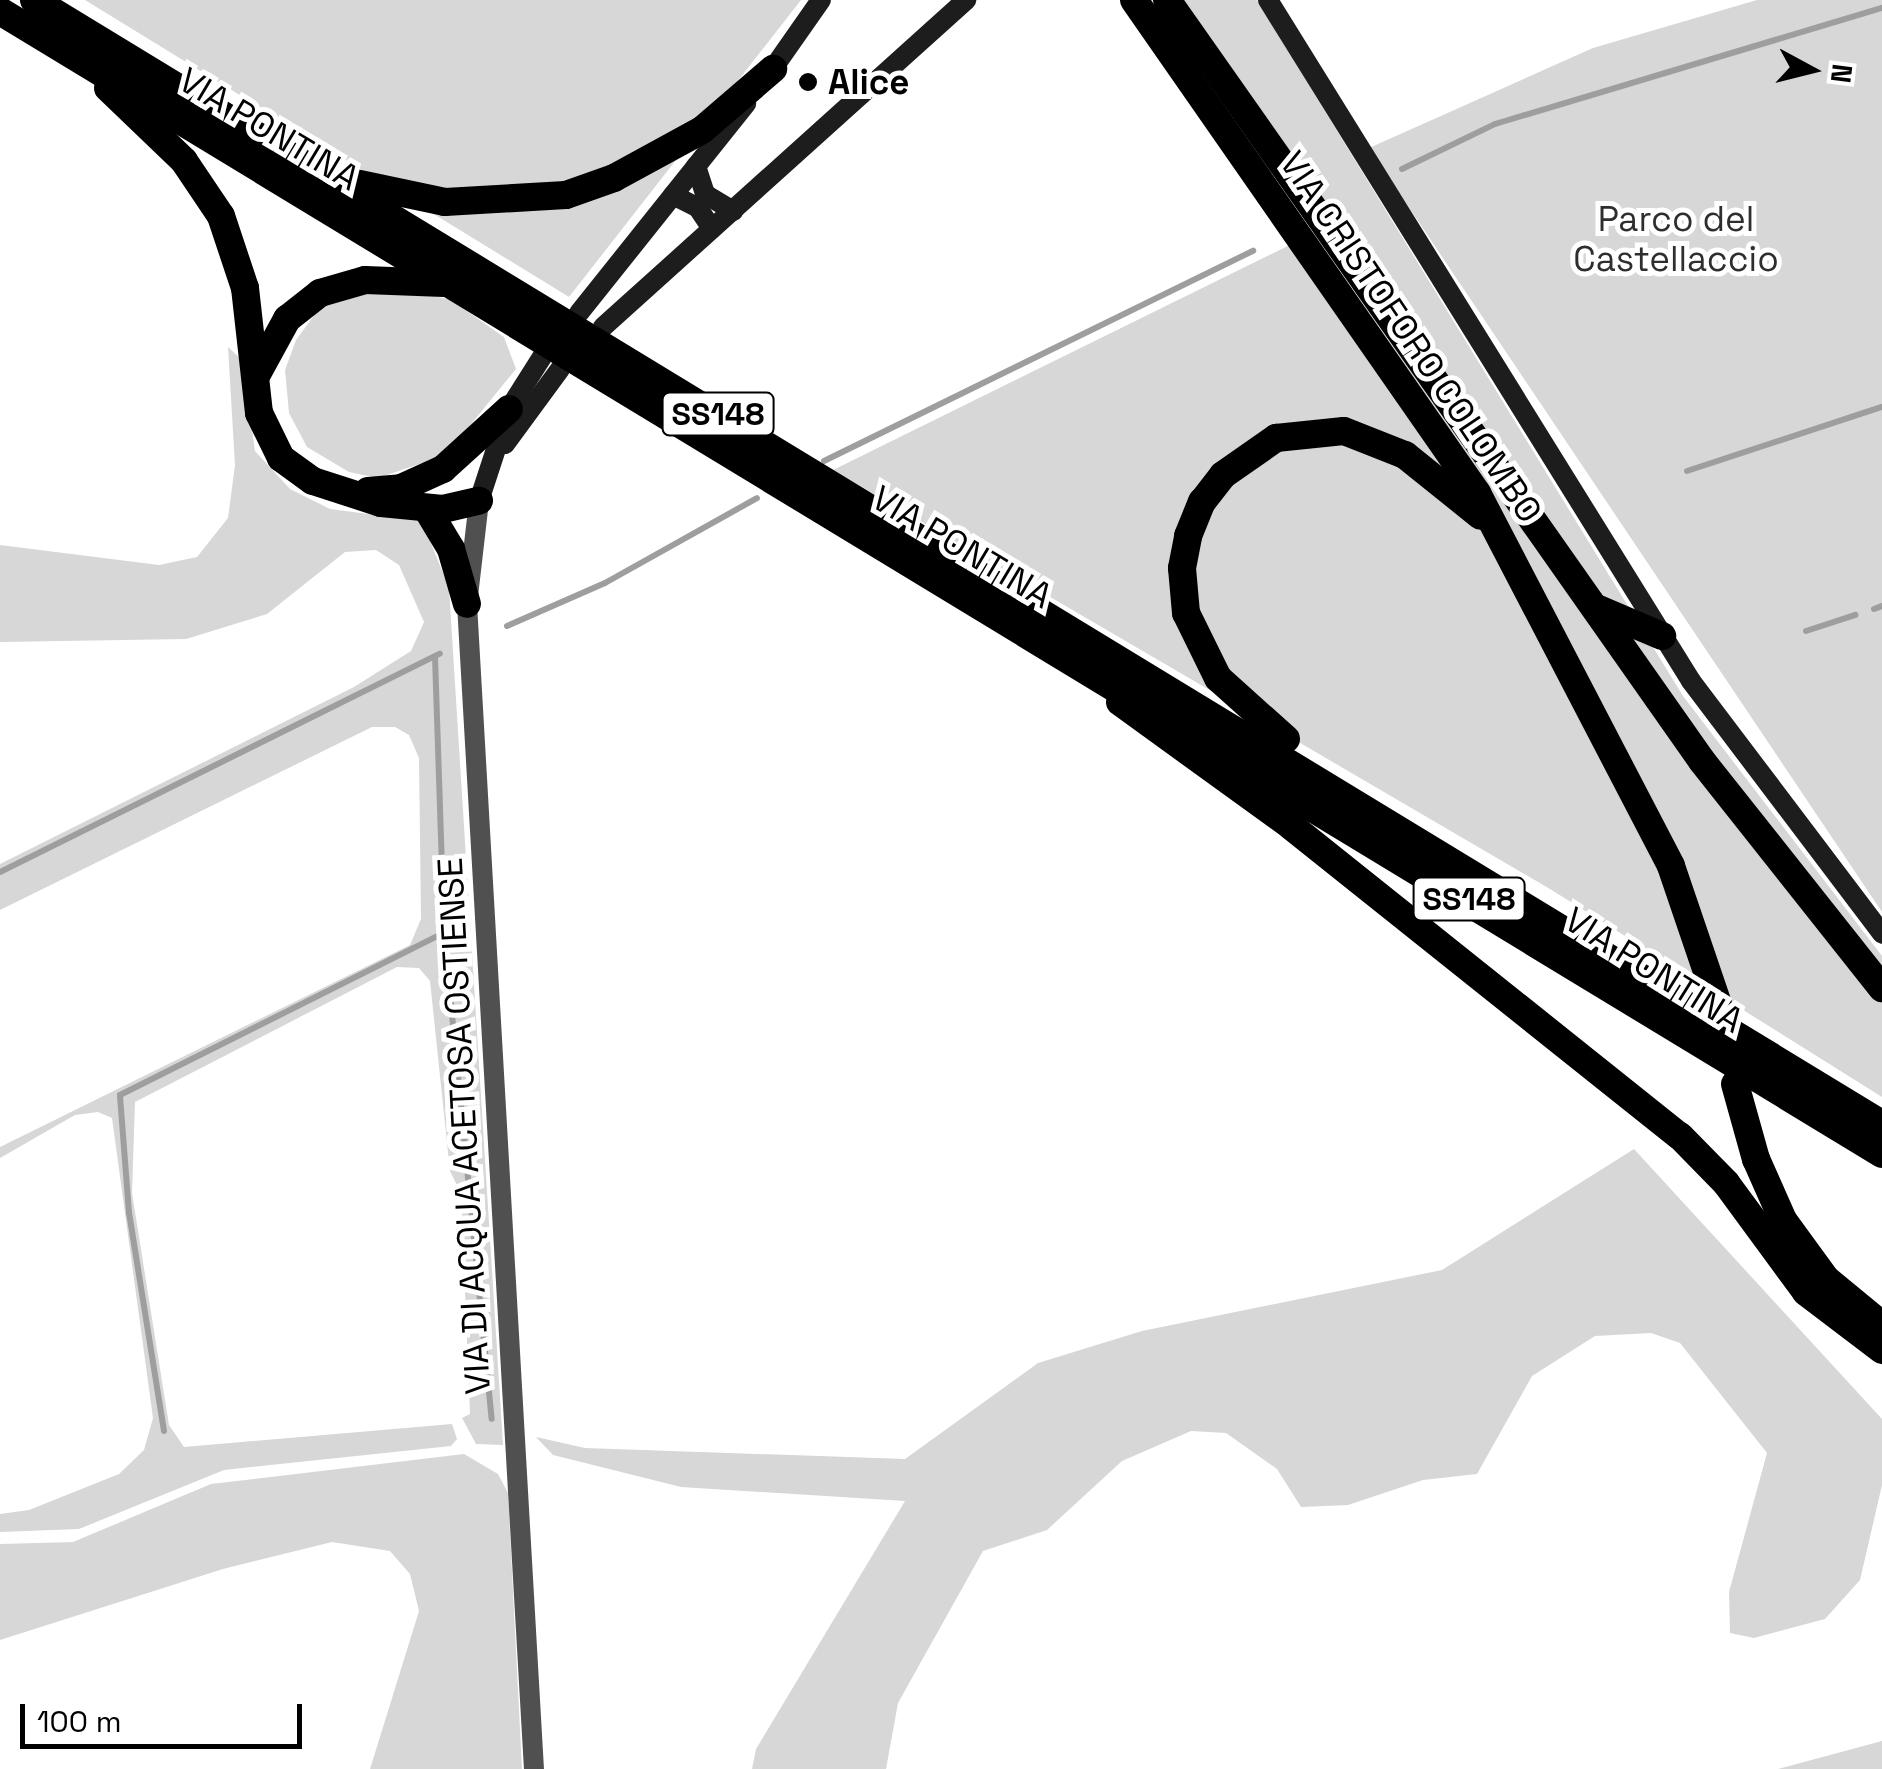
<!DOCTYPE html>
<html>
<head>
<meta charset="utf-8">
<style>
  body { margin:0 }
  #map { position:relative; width:1882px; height:1769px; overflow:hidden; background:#fff; font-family:"Space Grotesk",sans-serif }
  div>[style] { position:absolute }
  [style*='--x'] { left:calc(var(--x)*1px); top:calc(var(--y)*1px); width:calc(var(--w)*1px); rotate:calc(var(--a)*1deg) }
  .green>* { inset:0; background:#d7d7d7 }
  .stream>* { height:6px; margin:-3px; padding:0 3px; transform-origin:3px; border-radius:3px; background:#9e9e9e }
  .tertiary>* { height:20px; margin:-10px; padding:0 10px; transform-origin:10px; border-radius:10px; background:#505050 }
  .secondary>* { height:20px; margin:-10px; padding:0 10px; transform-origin:10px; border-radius:10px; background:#1d1d1d }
  .trunk>* { height:28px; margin:-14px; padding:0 14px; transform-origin:14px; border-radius:14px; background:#000 }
  .dots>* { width:28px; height:28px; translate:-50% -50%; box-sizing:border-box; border:5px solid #fff; border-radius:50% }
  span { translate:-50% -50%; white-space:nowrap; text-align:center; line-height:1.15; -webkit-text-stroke:10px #fff; paint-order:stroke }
  .shield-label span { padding:2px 8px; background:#fff; border:2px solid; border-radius:8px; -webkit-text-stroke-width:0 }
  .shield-label { font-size:32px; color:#000; font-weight:700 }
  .poi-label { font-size:35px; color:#000; font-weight:700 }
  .left { translate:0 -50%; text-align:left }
  .street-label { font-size:35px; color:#000 }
  .park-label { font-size:35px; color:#2e2e2e }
  .north { position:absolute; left:1762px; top:20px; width:100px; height:100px; -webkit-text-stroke:8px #fff; paint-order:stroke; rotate:97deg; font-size:28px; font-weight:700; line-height:40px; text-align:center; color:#000 }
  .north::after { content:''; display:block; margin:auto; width:35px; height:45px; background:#000; clip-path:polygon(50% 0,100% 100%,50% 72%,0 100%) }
  .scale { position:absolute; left:20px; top:1704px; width:282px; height:45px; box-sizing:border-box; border:5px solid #000; border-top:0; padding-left:12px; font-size:30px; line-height:35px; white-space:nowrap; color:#000; -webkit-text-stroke:8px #fff; paint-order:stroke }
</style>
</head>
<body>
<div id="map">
  <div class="green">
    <div style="clip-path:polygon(85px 0,801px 0,569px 297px)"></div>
    <div style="clip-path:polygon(1152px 0,1257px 0,1683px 696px,1882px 956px,1882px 1097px,1550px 889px,833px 470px,1316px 232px)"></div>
    <div style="clip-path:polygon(1757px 0,1882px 0,1882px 912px,1369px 148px,1593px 48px)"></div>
    <div style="clip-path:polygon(397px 287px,451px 300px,504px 337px,516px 369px,446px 455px,378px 478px,349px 472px,307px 447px,289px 413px,285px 370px,296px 340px,324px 302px)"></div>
    <div style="clip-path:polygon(228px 347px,242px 360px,255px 451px,290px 489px,330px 509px,422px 521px,449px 588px,503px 1445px,476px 1444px,462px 1418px,470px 1414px,461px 1194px,450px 1171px,430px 981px,419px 968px,397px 967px,135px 1102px,132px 1193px,169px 1425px,184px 1447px,452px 1424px,457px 1439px,451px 1446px,224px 1470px,79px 1529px,0 1532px,0 1514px,29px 1510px,119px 1474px,144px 1450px,153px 1418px,112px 1118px,98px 1112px,75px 1115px,0 1158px,0 1147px,410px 945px,421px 919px,419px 758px,409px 735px,395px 727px,372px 727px,0 910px,0 864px,354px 687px,411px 651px,424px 622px,399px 565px,376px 550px,345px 552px,267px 614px,186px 639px,0 642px,0 545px,159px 565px,197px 557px,228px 518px,235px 465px)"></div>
    <div style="clip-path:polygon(1634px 1149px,1882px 1419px,1882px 1485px,1860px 1580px,1825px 1619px,1754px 1638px,1730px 1633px,1729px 1592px,1767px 1453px,1680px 1343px,1651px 1333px,1595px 1336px,1532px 1376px,1477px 1474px,1423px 1480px,1348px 1505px,1301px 1507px,1277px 1469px,1226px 1433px,1191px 1431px,1122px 1461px,1047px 1530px,983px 1551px,898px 1703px,886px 1769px,752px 1769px,756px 1749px,905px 1501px,681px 1487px,553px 1455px,536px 1437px,585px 1448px,905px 1459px,1038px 1363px,1142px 1331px,1442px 1270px)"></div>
    <div style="clip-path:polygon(464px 1454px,498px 1474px,508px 1493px,522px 1769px,370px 1769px,419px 1611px,410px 1574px,390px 1551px,332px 1542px,223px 1569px,0 1640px,0 1544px,73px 1542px,211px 1484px)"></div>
    <div style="clip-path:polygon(1882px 1741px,1882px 1769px,1778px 1769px)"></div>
  </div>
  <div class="stream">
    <div style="--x:1402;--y:169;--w:103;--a:-25.8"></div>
    <div style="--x:1495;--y:124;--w:404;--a:-16.7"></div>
    <div style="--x:824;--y:461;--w:478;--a:-26.1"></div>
    <div style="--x:1687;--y:471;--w:205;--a:-18.2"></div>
    <div style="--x:1874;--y:609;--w:9;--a:-21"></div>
    <div style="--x:507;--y:626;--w:107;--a:-23.7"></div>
    <div style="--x:605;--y:583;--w:174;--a:-29.2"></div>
    <div style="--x:1806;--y:631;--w:52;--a:-18.1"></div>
    <div style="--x:435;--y:657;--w:276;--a:88.1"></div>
    <div style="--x:444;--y:933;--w:488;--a:84.4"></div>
    <div style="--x:0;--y:872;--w:491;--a:-26.4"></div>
    <div style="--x:164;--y:1431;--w:221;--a:-99.1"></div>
    <div style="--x:129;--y:1213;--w:118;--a:-94.4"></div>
    <div style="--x:120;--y:1095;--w:362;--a:-26.6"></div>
  </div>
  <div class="tertiary">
    <div style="--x:479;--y:501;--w:104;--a:96.6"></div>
    <div style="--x:467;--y:604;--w:1167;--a:86.71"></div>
  </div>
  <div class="secondary">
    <div style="--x:1268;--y:0;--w:802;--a:58.15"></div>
    <div style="--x:1691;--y:681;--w:317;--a:52.9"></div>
    <div style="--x:767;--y:77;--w:94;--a:-55"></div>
    <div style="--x:696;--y:166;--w:29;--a:72"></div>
    <div style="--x:705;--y:194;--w:33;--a:31"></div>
    <div style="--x:673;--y:195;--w:28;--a:27"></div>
    <div style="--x:698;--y:208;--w:25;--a:56"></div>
    <div style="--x:579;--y:313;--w:268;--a:-51.4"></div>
    <div style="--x:603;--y:327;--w:489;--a:-42"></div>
    <div style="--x:505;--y:444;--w:93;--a:-53.7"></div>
    <div style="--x:479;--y:501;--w:97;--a:-71.9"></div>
    <div style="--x:509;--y:409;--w:62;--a:-57.6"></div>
  </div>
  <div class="trunk">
    <div style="--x:34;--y:0;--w:2163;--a:31.31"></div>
    <div style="--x:1134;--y:0;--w:601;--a:55.17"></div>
    <div style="--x:1477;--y:493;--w:420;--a:62.5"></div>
    <div style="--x:1671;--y:866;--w:146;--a:71.2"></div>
    <div style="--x:1167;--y:0;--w:930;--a:54.89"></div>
    <div style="--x:1702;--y:761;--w:290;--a:51.6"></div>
    <div style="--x:0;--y:11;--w:2202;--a:31.27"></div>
    <div style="--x:108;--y:88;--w:105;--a:43.8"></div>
    <div style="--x:184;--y:161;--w:66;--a:56.1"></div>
    <div style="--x:221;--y:216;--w:76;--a:71.6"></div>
    <div style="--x:245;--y:288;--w:126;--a:83.6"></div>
    <div style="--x:259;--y:413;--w:50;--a:63.9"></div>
    <div style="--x:281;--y:458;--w:39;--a:36"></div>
    <div style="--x:313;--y:481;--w:71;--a:17.9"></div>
    <div style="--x:381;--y:503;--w:62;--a:5.5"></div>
    <div style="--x:443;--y:509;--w:37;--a:-13"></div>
    <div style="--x:355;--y:183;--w:92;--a:11.9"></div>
    <div style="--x:445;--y:202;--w:121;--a:-3.3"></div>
    <div style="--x:566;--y:195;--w:51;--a:-19.5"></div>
    <div style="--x:614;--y:178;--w:100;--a:-28.6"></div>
    <div style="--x:702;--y:130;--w:94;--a:-40.7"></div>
    <div style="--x:257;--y:374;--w:63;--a:-61.4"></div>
    <div style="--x:287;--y:319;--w:42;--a:-38.2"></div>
    <div style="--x:320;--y:293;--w:47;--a:-16.1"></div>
    <div style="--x:365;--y:280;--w:79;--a:2.2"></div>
    <div style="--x:368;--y:491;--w:33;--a:-5"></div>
    <div style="--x:401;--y:488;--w:46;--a:-24.3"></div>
    <div style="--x:443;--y:469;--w:89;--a:-42.3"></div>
    <div style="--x:427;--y:509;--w:47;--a:59"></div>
    <div style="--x:451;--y:549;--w:57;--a:73.8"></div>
    <div style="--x:1596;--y:608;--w:72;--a:23"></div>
    <div style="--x:1120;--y:702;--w:211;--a:35.9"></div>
    <div style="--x:1291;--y:826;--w:497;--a:38.6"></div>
    <div style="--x:1680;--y:1136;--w:66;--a:45.6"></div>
    <div style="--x:1726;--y:1183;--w:135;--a:53.7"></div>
    <div style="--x:1806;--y:1292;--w:96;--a:37.3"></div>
    <div style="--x:1286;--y:739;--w:91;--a:-138.1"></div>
    <div style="--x:1218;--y:678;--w:72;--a:-116.2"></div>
    <div style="--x:1186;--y:613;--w:45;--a:-95.1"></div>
    <div style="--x:1182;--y:568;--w:33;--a:-79"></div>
    <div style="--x:1188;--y:536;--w:37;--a:-68"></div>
    <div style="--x:1202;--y:502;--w:34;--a:-52"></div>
    <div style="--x:1223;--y:475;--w:65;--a:-34.9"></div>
    <div style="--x:1276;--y:438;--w:68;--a:-5.9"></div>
    <div style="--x:1344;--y:431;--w:66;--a:21.5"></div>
    <div style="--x:1405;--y:455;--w:97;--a:38.8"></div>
    <div style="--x:1735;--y:1084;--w:78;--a:74.4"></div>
    <div style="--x:1756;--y:1159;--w:67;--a:66.1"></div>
    <div style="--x:1783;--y:1220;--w:73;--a:53.9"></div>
    <div style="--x:1826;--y:1279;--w:72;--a:39.4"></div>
  </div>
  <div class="dots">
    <div style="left:808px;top:82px;background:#000"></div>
  </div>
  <div class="shield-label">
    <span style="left:718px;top:414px">SS148</span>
    <span style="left:1469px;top:899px">SS148</span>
  </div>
  <div class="poi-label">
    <span class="left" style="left:828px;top:82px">Alice</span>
  </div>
  <div class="street-label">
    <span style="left:269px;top:129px;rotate:31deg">VIA PONTINA</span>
    <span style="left:1411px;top:337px;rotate:56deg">VIA CRISTOFORO COLOMBO</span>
    <span style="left:962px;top:547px;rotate:31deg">VIA PONTINA</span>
    <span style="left:1654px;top:970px;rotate:32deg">VIA PONTINA</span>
    <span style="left:464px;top:1126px;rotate:-93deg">VIA DI ACQUA ACETOSA OSTIENSE</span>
  </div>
  <div class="park-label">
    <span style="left:1676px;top:239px">Parco del<br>Castellaccio</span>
  </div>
  <div class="north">N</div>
  <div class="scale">100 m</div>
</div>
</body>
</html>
